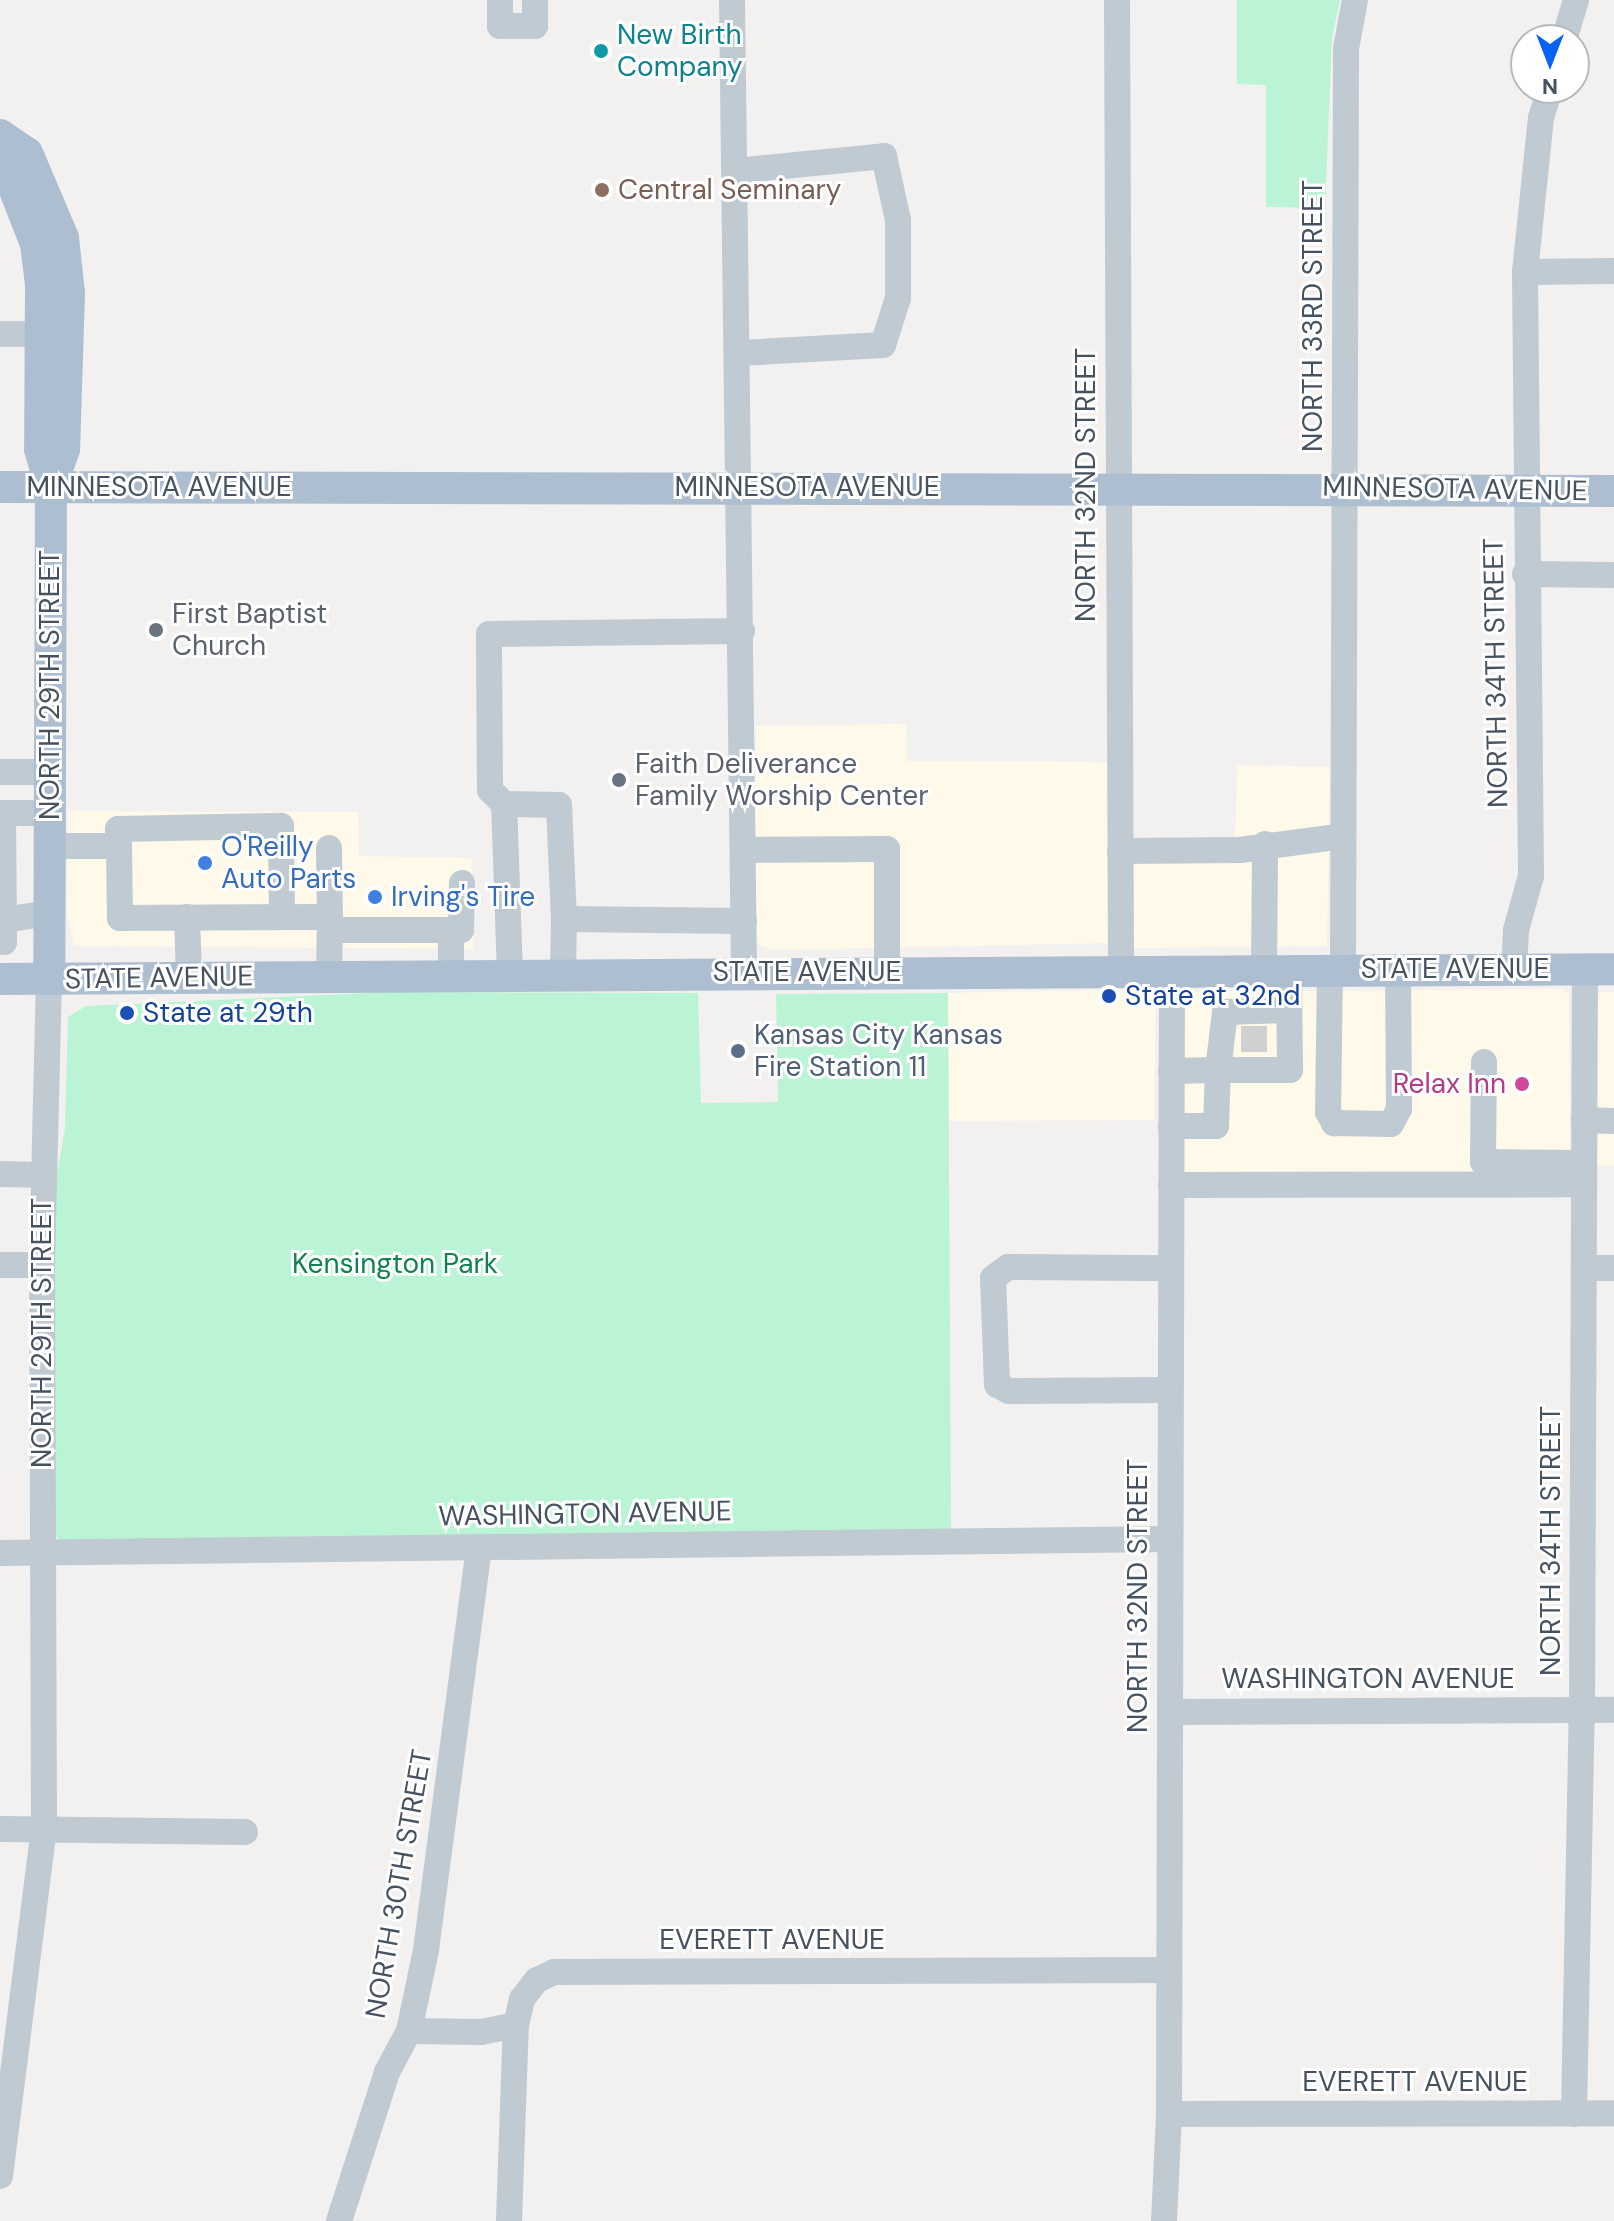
<!DOCTYPE html>
<html>
<head>
<meta charset="utf-8">
<style>
  body { margin:0 }
  #map { position:relative; width:1614px; height:2221px; overflow:hidden; background:#f3f0f0; font-family:"DM Sans",sans-serif }
  div>[style] { position:absolute }
  [style*='--x'] { left:calc(var(--x)*1px); top:calc(var(--y)*1px); width:calc(var(--w)*1px); rotate:calc(var(--a)*1deg) }
  .commercial>* { inset:0; background:#fef9e9 }
  .green>* { inset:0; background:#bbf4d4 }
  .minor-tunnel>* { height:26px; margin-top:-13px; transform-origin:0; background:repeating-linear-gradient(90deg,#d0d0d3 0 26px,transparent 0 39px) }
  .minor>* { height:26px; margin:-13px; padding:0 13px; transform-origin:13px; border-radius:13px; background:#bfcad3 }
  .major>* { height:32px; margin:-16px; padding:0 16px; transform-origin:16px; border-radius:16px; background:#adbed1 }
  .dots>* { width:22px; height:22px; translate:-50% -50%; box-sizing:border-box; border:4px solid #fff; border-radius:50% }
  span { translate:-50% -50%; white-space:nowrap; text-align:center; line-height:1.15; -webkit-text-stroke:6px #fff; paint-order:stroke }
  .culture-label { font-size:28px; color:#0d838f }
  .left { translate:0 -50%; text-align:left }
  .education-label { font-size:28px; color:#785e54 }
  .street-label { font-size:28px; color:#465260 }
  .worship-label { font-size:28px; color:#5b616d }
  .shop-label { font-size:28px; color:#366cbe }
  .transit-label { font-size:28px; color:#164399 }
  .service-label { font-size:28px; color:#4e5e75 }
  .hotel-label { font-size:28px; color:#b23c85 }
  .right { translate:-100% -50%; text-align:right }
  .park-label { font-size:28px; color:#0e834f }
  .north { position:absolute; left:1510px; top:24px; width:80px; height:80px; box-sizing:border-box; background:#fff; border:2px solid #b5babf; border-radius:50%; rotate:180deg; font-size:22px; font-weight:700; line-height:32px; text-align:center; color:#465260 }
  .north::after { content:''; display:block; margin:auto; width:28px; height:36px; background:#0863f5; clip-path:polygon(50% 0,100% 100%,50% 72%,0 100%) }
</style>
</head>
<body>
<div id="map">
  <div class="commercial">
    <div style="clip-path:polygon(906px 724px,907px 761px,1107px 762px,1108px 943px,774px 950px,755px 943px,756px 726px)"></div>
    <div style="clip-path:polygon(1237px 765px,1330px 767px,1327px 946px,1137px 948px,1129px 944px,1130px 841px,1235px 842px)"></div>
    <div style="clip-path:polygon(68px 811px,358px 812px,359px 856px,472px 858px,473px 949px,74px 946px,67px 913px)"></div>
    <div style="clip-path:polygon(1150px 989px,1156px 998px,1154px 1120px,949px 1121px,948px 993px)"></div>
    <div style="clip-path:polygon(1563px 989px,1569px 995px,1570px 1191px,1183px 1192px,1182px 997px,1189px 992px)"></div>
    <div style="clip-path:polygon(1600px 992px,1614px 992px,1614px 1166px,1597px 1166px,1596px 999px)"></div>
  </div>
  <div class="green">
    <div style="clip-path:polygon(1237px 0,1340px 0,1332px 38px,1325px 208px,1266px 207px,1266px 85px,1237px 84px)"></div>
    <div style="clip-path:polygon(390px 992px,698px 993px,701px 1103px,778px 1102px,776px 994px,948px 993px,951px 1529px,59px 1540px,54px 1533px,54px 1191px,65px 1128px,68px 1017px,86px 1006px)"></div>
  </div>
  <div class="minor-tunnel">
    <div style="--x:1254;--y:1026;--w:37;--a:90"></div>
  </div>
  <div class="minor">
    <div style="--x:500;--y:0;--w:26;--a:90"></div>
    <div style="--x:500;--y:26;--w:35;--a:0"></div>
    <div style="--x:535;--y:26;--w:26;--a:-90"></div>
    <div style="--x:732;--y:0;--w:972;--a:89.29"></div>
    <div style="--x:1117;--y:0;--w:970;--a:89.76"></div>
    <div style="--x:1564;--y:40;--w:42;--a:-73.3"></div>
    <div style="--x:735;--y:171;--w:150;--a:-5.7"></div>
    <div style="--x:884;--y:156;--w:66;--a:77.7"></div>
    <div style="--x:898;--y:220;--w:78;--a:90"></div>
    <div style="--x:898;--y:298;--w:49;--a:107.7"></div>
    <div style="--x:883;--y:345;--w:144;--a:176.8"></div>
    <div style="--x:1525;--y:272;--w:89;--a:-0.6"></div>
    <div style="--x:0;--y:334;--w:60;--a:0"></div>
    <div style="--x:1525;--y:574;--w:89;--a:0.6"></div>
    <div style="--x:0;--y:772;--w:50;--a:0"></div>
    <div style="--x:504;--y:804;--w:55;--a:1"></div>
    <div style="--x:559;--y:805;--w:114;--a:87.5"></div>
    <div style="--x:0;--y:813;--w:49;--a:0"></div>
    <div style="--x:3;--y:813;--w:107;--a:89.5"></div>
    <div style="--x:4;--y:920;--w:46;--a:-8.8"></div>
    <div style="--x:49;--y:846;--w:70;--a:0"></div>
    <div style="--x:119;--y:846;--w:72;--a:89.2"></div>
    <div style="--x:120;--y:918;--w:210;--a:-0.3"></div>
    <div style="--x:330;--y:917;--w:59;--a:91"></div>
    <div style="--x:119;--y:846;--w:17;--a:-93"></div>
    <div style="--x:118;--y:829;--w:163;--a:-1.1"></div>
    <div style="--x:281;--y:826;--w:91;--a:89.4"></div>
    <div style="--x:329;--y:848;--w:69;--a:89.2"></div>
    <div style="--x:743;--y:850;--w:144;--a:-0.4"></div>
    <div style="--x:887;--y:849;--w:123;--a:90"></div>
    <div style="--x:1120;--y:851;--w:120;--a:-0.5"></div>
    <div style="--x:1240;--y:850;--w:104;--a:-7.7"></div>
    <div style="--x:187;--y:917;--w:60;--a:88.1"></div>
    <div style="--x:330;--y:930;--w:121;--a:0"></div>
    <div style="--x:451;--y:930;--w:45;--a:90"></div>
    <div style="--x:451;--y:930;--w:10;--a:0"></div>
    <div style="--x:461;--y:930;--w:47;--a:-88.8"></div>
    <div style="--x:0;--y:942;--w:4;--a:0"></div>
    <div style="--x:4;--y:942;--w:22;--a:-90"></div>
    <div style="--x:1514;--y:969;--w:39;--a:-87"></div>
    <div style="--x:1516;--y:930;--w:56;--a:-74.5"></div>
    <div style="--x:1531;--y:876;--w:604;--a:-90.57"></div>
    <div style="--x:1525;--y:272;--w:155;--a:-84.1"></div>
    <div style="--x:1541;--y:118;--w:31;--a:-73"></div>
    <div style="--x:1264;--y:970;--w:126;--a:-89.5"></div>
    <div style="--x:1330;--y:970;--w:142;--a:90.8"></div>
    <div style="--x:1328;--y:1112;--w:13;--a:61"></div>
    <div style="--x:1334;--y:1123;--w:57;--a:1"></div>
    <div style="--x:1391;--y:1124;--w:17;--a:-62"></div>
    <div style="--x:1399;--y:1109;--w:139;--a:-90.4"></div>
    <div style="--x:1343;--y:970;--w:921;--a:-89.81"></div>
    <div style="--x:1346;--y:49;--w:50;--a:-79.6"></div>
    <div style="--x:510;--y:974;--w:170;--a:-92"></div>
    <div style="--x:504;--y:804;--w:20;--a:-135"></div>
    <div style="--x:490;--y:790;--w:156;--a:-90.4"></div>
    <div style="--x:489;--y:634;--w:253;--a:-0.7"></div>
    <div style="--x:563;--y:974;--w:55;--a:-89"></div>
    <div style="--x:564;--y:919;--w:180;--a:0.6"></div>
    <div style="--x:1484;--y:1062;--w:100;--a:90.6"></div>
    <div style="--x:1483;--y:1162;--w:101;--a:0.6"></div>
    <div style="--x:1171;--y:1071;--w:47;--a:-1.2"></div>
    <div style="--x:1218;--y:1070;--w:58;--a:-83.1"></div>
    <div style="--x:1225;--y:1012;--w:64;--a:-1.8"></div>
    <div style="--x:1584;--y:1120;--w:30;--a:2"></div>
    <div style="--x:1171;--y:1126;--w:45;--a:0"></div>
    <div style="--x:1216;--y:1126;--w:56;--a:-88"></div>
    <div style="--x:1218;--y:1070;--w:72;--a:0"></div>
    <div style="--x:1290;--y:1070;--w:100;--a:-90.6"></div>
    <div style="--x:0;--y:1174;--w:43;--a:1.3"></div>
    <div style="--x:1171;--y:1185;--w:413;--a:-0.1"></div>
    <div style="--x:0;--y:1265;--w:42;--a:0"></div>
    <div style="--x:1584;--y:1268;--w:30;--a:0"></div>
    <div style="--x:1170;--y:1390;--w:161;--a:179.6"></div>
    <div style="--x:1009;--y:1391;--w:13;--a:-153"></div>
    <div style="--x:997;--y:1385;--w:107;--a:-92.1"></div>
    <div style="--x:993;--y:1278;--w:19;--a:-36"></div>
    <div style="--x:1008;--y:1267;--w:163;--a:0.4"></div>
    <div style="--x:0;--y:1553;--w:1170;--a:-0.69"></div>
    <div style="--x:1171;--y:1712;--w:443;--a:-0.3"></div>
    <div style="--x:0;--y:1829;--w:245;--a:0.7"></div>
    <div style="--x:409;--y:2031;--w:72;--a:0.8"></div>
    <div style="--x:481;--y:2032;--w:36;--a:-11"></div>
    <div style="--x:516;--y:2025;--w:27;--a:-77"></div>
    <div style="--x:522;--y:1999;--w:24;--a:-52"></div>
    <div style="--x:537;--y:1980;--w:19;--a:-25"></div>
    <div style="--x:554;--y:1972;--w:613;--a:-0.19"></div>
    <div style="--x:1169;--y:2114;--w:445;--a:-0.1"></div>
    <div style="--x:1574;--y:2114;--w:405;--a:-88.9"></div>
    <div style="--x:1582;--y:1709;--w:740;--a:-89.77"></div>
    <div style="--x:0;--y:2176;--w:351;--a:-82.8"></div>
    <div style="--x:44;--y:1828;--w:563;--a:-90.2"></div>
    <div style="--x:42;--y:1265;--w:286;--a:-88.6"></div>
    <div style="--x:339;--y:2221;--w:157;--a:-72.1"></div>
    <div style="--x:387;--y:2072;--w:47;--a:-61.8"></div>
    <div style="--x:409;--y:2031;--w:83;--a:-78.1"></div>
    <div style="--x:426;--y:1950;--w:405;--a:-82.5"></div>
    <div style="--x:509;--y:2221;--w:196;--a:-88"></div>
    <div style="--x:1164;--y:2221;--w:107;--a:-87.3"></div>
    <div style="--x:1169;--y:2114;--w:1144;--a:-89.85"></div>
  </div>
  <div class="major">
    <div style="--x:0;--y:135;--w:27;--a:82"></div>
    <div style="--x:4;--y:162;--w:88;--a:68.7"></div>
    <div style="--x:36;--y:244;--w:40;--a:82.9"></div>
    <div style="--x:41;--y:284;--w:165;--a:90.3"></div>
    <div style="--x:40;--y:449;--w:40;--a:74"></div>
    <div style="--x:51;--y:487;--w:492;--a:90.2"></div>
    <div style="--x:0;--y:135;--w:32;--a:34"></div>
    <div style="--x:27;--y:153;--w:92;--a:67"></div>
    <div style="--x:63;--y:238;--w:55;--a:83.8"></div>
    <div style="--x:69;--y:293;--w:156;--a:91.8"></div>
    <div style="--x:64;--y:449;--w:40;--a:108.9"></div>
    <div style="--x:0;--y:487;--w:1614;--a:0.14"></div>
    <div style="--x:0;--y:979;--w:1614;--a:-0.35"></div>
  </div>
  <div class="dots">
    <div style="left:601px;top:51px;background:#0f9aa8"></div>
    <div style="left:602px;top:190px;background:#8d6e63"></div>
    <div style="left:156px;top:630px;background:#6b7280"></div>
    <div style="left:619px;top:780px;background:#6b7280"></div>
    <div style="left:205px;top:863px;background:#3f7fe0"></div>
    <div style="left:375px;top:897px;background:#3f7fe0"></div>
    <div style="left:1109px;top:996px;background:#1a4fb4"></div>
    <div style="left:127px;top:1013px;background:#1a4fb4"></div>
    <div style="left:738px;top:1051px;background:#5c6f8a"></div>
    <div style="left:1522px;top:1084px;background:#d1479c"></div>
  </div>
  <div class="culture-label">
    <span class="left" style="left:617px;top:51px">New Birth<br>Company</span>
  </div>
  <div class="education-label">
    <span class="left" style="left:618px;top:190px">Central Seminary</span>
  </div>
  <div class="street-label">
    <span style="left:1313px;top:316px;rotate:-90deg">NORTH 33RD STREET</span>
    <span style="left:1086px;top:485px;rotate:-90deg">NORTH 32ND STREET</span>
    <span style="left:159px;top:487px">MINNESOTA AVENUE</span>
    <span style="left:807px;top:487px">MINNESOTA AVENUE</span>
    <span style="left:1455px;top:489px;rotate:1deg">MINNESOTA AVENUE</span>
    <span style="left:1496px;top:673px;rotate:-91deg">NORTH 34TH STREET</span>
    <span style="left:50px;top:685px;rotate:-90deg">NORTH 29TH STREET</span>
    <span style="left:1455px;top:969px">STATE AVENUE</span>
    <span style="left:807px;top:972px">STATE AVENUE</span>
    <span style="left:159px;top:978px;rotate:-1deg">STATE AVENUE</span>
    <span style="left:42px;top:1333px;rotate:-90deg">NORTH 29TH STREET</span>
    <span style="left:585px;top:1514px;rotate:-1deg">WASHINGTON AVENUE</span>
    <span style="left:1551px;top:1541px;rotate:-90deg">NORTH 34TH STREET</span>
    <span style="left:1138px;top:1596px;rotate:-90deg">NORTH 32ND STREET</span>
    <span style="left:1368px;top:1679px">WASHINGTON AVENUE</span>
    <span style="left:399px;top:1884px;rotate:-80deg">NORTH 30TH STREET</span>
    <span style="left:772px;top:1940px">EVERETT AVENUE</span>
    <span style="left:1415px;top:2082px">EVERETT AVENUE</span>
  </div>
  <div class="worship-label">
    <span class="left" style="left:172px;top:630px">First Baptist<br>Church</span>
    <span class="left" style="left:635px;top:780px">Faith Deliverance<br>Family Worship Center</span>
  </div>
  <div class="shop-label">
    <span class="left" style="left:221px;top:863px">O'Reilly<br>Auto Parts</span>
    <span class="left" style="left:391px;top:897px">Irving's Tire</span>
  </div>
  <div class="transit-label">
    <span class="left" style="left:1125px;top:996px">State at 32nd</span>
    <span class="left" style="left:143px;top:1013px">State at 29th</span>
  </div>
  <div class="service-label">
    <span class="left" style="left:754px;top:1051px">Kansas City Kansas<br>Fire Station 11</span>
  </div>
  <div class="hotel-label">
    <span class="right" style="left:1506px;top:1084px">Relax Inn</span>
  </div>
  <div class="park-label">
    <span style="left:395px;top:1264px">Kensington Park</span>
  </div>
  <div class="north">N</div>
</div>
</body>
</html>
